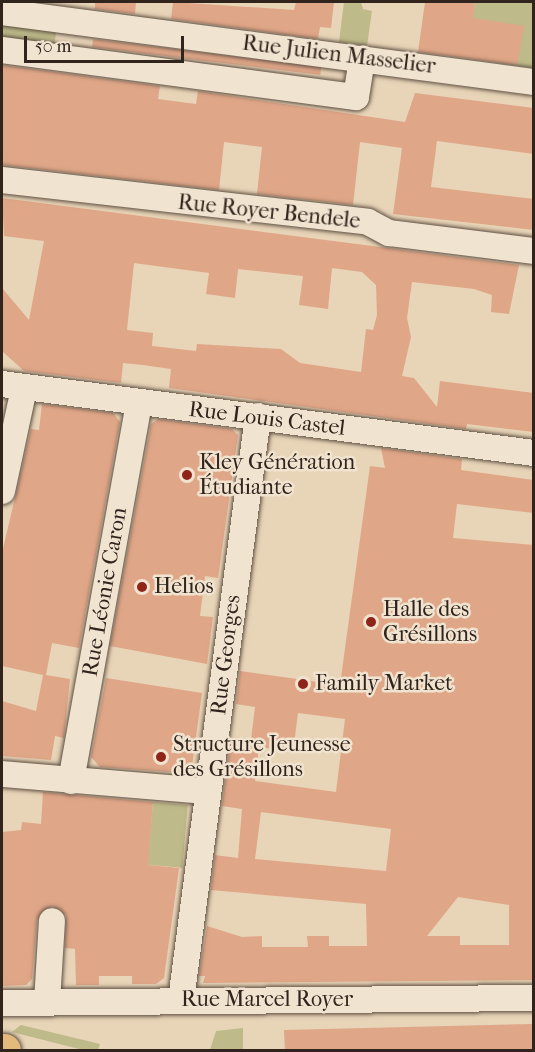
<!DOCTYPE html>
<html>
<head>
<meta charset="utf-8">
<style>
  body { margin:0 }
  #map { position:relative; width:535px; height:1052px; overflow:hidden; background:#e8d4b7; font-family:"IM FELL French Canon",serif }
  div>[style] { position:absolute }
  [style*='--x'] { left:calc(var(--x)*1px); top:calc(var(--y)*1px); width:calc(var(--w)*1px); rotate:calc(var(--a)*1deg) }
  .green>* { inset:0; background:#beba89; transform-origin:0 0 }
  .building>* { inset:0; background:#e0a688; transform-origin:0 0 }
  .roads { filter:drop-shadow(0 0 2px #5e5043) drop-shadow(0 0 2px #5e5043) }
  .minor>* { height:26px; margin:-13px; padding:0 13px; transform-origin:13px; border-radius:13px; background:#f0e3d0 }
  .primary>* { height:33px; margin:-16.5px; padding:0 16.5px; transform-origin:16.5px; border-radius:16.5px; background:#e4ba7c }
  .dots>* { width:16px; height:16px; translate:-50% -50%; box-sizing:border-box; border:3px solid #f0e3d0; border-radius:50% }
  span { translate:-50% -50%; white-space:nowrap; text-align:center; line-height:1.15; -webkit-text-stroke:5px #f0e3d0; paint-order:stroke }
  .street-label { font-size:22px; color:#30241c }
  .poi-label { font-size:22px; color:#30241c }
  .left { translate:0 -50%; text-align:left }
  .frame { position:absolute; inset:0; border:3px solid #30241c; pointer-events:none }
  .scale { position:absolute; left:24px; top:36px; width:160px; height:27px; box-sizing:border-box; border:3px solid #30241c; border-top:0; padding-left:8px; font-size:18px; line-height:21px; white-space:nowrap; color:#30241c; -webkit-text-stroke:4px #f0e3d0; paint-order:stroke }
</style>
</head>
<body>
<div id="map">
  <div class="green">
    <div style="clip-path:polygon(344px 2px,361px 2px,363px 9px,372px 11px,367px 46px,339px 42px)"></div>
    <div style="clip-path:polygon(475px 2px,533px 2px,533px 68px,466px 58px)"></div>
    <div style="left:2px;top:21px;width:55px;height:21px;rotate:7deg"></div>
    <div style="left:153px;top:802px;width:35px;height:63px;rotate:5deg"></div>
    <div style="clip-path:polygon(21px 1025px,100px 1044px,98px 1050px,83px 1050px,12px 1032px)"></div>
    <div style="clip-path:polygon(243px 1028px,243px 1050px,210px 1050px,216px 1031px)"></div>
  </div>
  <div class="building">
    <div style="clip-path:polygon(95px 2px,136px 2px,135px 14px,95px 9px)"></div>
    <div style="clip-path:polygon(173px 2px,294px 10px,296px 2px,334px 2px,331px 28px,320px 27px,318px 39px,171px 19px)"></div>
    <div style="clip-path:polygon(425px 2px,475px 2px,473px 18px,524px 26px,517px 65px,418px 52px)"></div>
    <div style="left:93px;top:39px;width:230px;height:8px;rotate:7deg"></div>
    <div style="clip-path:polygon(2px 65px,160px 86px,158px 99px,196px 104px,198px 91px,405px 122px,415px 93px,534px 108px,534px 154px,437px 141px,431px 187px,534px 199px,534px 230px,393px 214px,402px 148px,360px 142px,353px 205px,257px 194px,262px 147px,224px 142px,219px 190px,2px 165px)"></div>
    <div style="clip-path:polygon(evenodd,2px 198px,519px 265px,509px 314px,491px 312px,492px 295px,474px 289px,412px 282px,407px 318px,411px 337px,402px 376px,414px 378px,437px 407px,440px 381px,534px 393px,534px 432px,467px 424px,466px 429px,169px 388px,171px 369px,143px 365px,123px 363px,121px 383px,24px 371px,2px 351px,2px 288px,29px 320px,44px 241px,4px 236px,2px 198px,134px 263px,209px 273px,206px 294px,235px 298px,238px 269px,303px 276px,299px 305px,328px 309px,332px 268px,362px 272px,376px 285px,377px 315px,373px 330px,366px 329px,361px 372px,300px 363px,281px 349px,197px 344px,196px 351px,152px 346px,153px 333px,127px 330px,134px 263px)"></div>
    <div style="clip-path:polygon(42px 404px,113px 413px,120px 422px,79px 648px,52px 643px,46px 675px,70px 679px,64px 738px,55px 736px,51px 760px,2px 756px,2px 701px,36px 711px,43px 675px,2px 666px,2px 553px,31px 429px,39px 430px)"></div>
    <div style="clip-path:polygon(158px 419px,232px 429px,238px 435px,218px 578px,205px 576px,200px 616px,213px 617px,207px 664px,110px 646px,151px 424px)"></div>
    <div style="clip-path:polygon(evenodd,381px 448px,462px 459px,461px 470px,534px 480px,534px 513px,457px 504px,453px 538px,534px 545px,534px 980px,203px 983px,205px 976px,199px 976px,207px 926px,242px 937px,262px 936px,262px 947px,308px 947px,307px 936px,329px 936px,329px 946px,367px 946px,366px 904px,211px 890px,215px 855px,238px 858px,242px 809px,222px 806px,231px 737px,251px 739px,255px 707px,236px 704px,240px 671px,340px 685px,370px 466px,385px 468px,381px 448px,298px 713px,345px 719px,336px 792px,255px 781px,259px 747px,293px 752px,298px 713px,381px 448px,261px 812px,391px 829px,386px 871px,255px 859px,261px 812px,381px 448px,458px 897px,509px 905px,509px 945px,460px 945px,460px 936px,427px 936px,458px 897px)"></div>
    <div style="clip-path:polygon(106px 678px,202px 693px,192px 766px,184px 773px,100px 767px,91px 757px)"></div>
    <div style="clip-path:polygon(43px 792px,153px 802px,148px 865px,179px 868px,164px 978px,156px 984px,132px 984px,132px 976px,99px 976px,99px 985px,76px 985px,75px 949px,65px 948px,66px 915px,52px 906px,37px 920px,32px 979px,26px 985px,2px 986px,2px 832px,21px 830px,22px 822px,41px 824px)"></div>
    <div style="clip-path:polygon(534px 1024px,534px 1050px,285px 1050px,284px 1030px)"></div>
  </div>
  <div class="roads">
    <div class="minor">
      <div style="--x:2;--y:12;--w:537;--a:7.5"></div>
      <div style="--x:2;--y:50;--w:357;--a:7.6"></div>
      <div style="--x:356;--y:97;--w:39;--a:-81"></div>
      <div style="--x:2;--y:180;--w:368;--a:6.5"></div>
      <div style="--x:368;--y:222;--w:24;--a:28"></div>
      <div style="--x:389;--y:233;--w:146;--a:7.1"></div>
      <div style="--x:2;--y:384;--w:536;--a:7.39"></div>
      <div style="--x:2;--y:491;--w:105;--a:-77.9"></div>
      <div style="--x:2;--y:774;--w:204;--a:4.8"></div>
      <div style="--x:71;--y:781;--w:384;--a:-79.8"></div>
      <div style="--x:181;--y:1000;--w:589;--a:-82.49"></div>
      <div style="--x:47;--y:1002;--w:81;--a:-86.5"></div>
      <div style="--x:2;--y:1003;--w:532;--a:-0.54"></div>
    </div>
    <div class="primary">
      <div style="--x:2;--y:1050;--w:2;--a:0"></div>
    </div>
  </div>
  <div class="dots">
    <div style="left:187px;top:475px;background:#8f2418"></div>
    <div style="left:142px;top:587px;background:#8f2418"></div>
    <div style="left:371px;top:622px;background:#8f2418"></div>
    <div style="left:303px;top:684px;background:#8f2418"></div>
    <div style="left:161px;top:757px;background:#8f2418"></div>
  </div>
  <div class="street-label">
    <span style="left:339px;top:55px;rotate:7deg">Rue Julien Masselier</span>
    <span style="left:269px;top:212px;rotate:6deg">Rue Royer Bendele</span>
    <span style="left:267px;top:419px;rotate:7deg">Rue Louis Castel</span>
    <span style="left:105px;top:592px;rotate:-80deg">Rue Léonie Caron</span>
    <span style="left:226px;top:655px;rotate:-83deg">Rue Georges</span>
    <span style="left:267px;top:1000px">Rue Marcel Royer</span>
  </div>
  <div class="poi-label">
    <span class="left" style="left:199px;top:475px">Kley Génération<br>Étudiante</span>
    <span class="left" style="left:154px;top:587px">Helios</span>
    <span class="left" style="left:383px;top:622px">Halle des<br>Grésillons</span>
    <span class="left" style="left:315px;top:684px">Family Market</span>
    <span class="left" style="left:173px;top:757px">Structure Jeunesse<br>des Grésillons</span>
  </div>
  <div class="frame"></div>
  <div class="scale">50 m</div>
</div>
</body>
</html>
